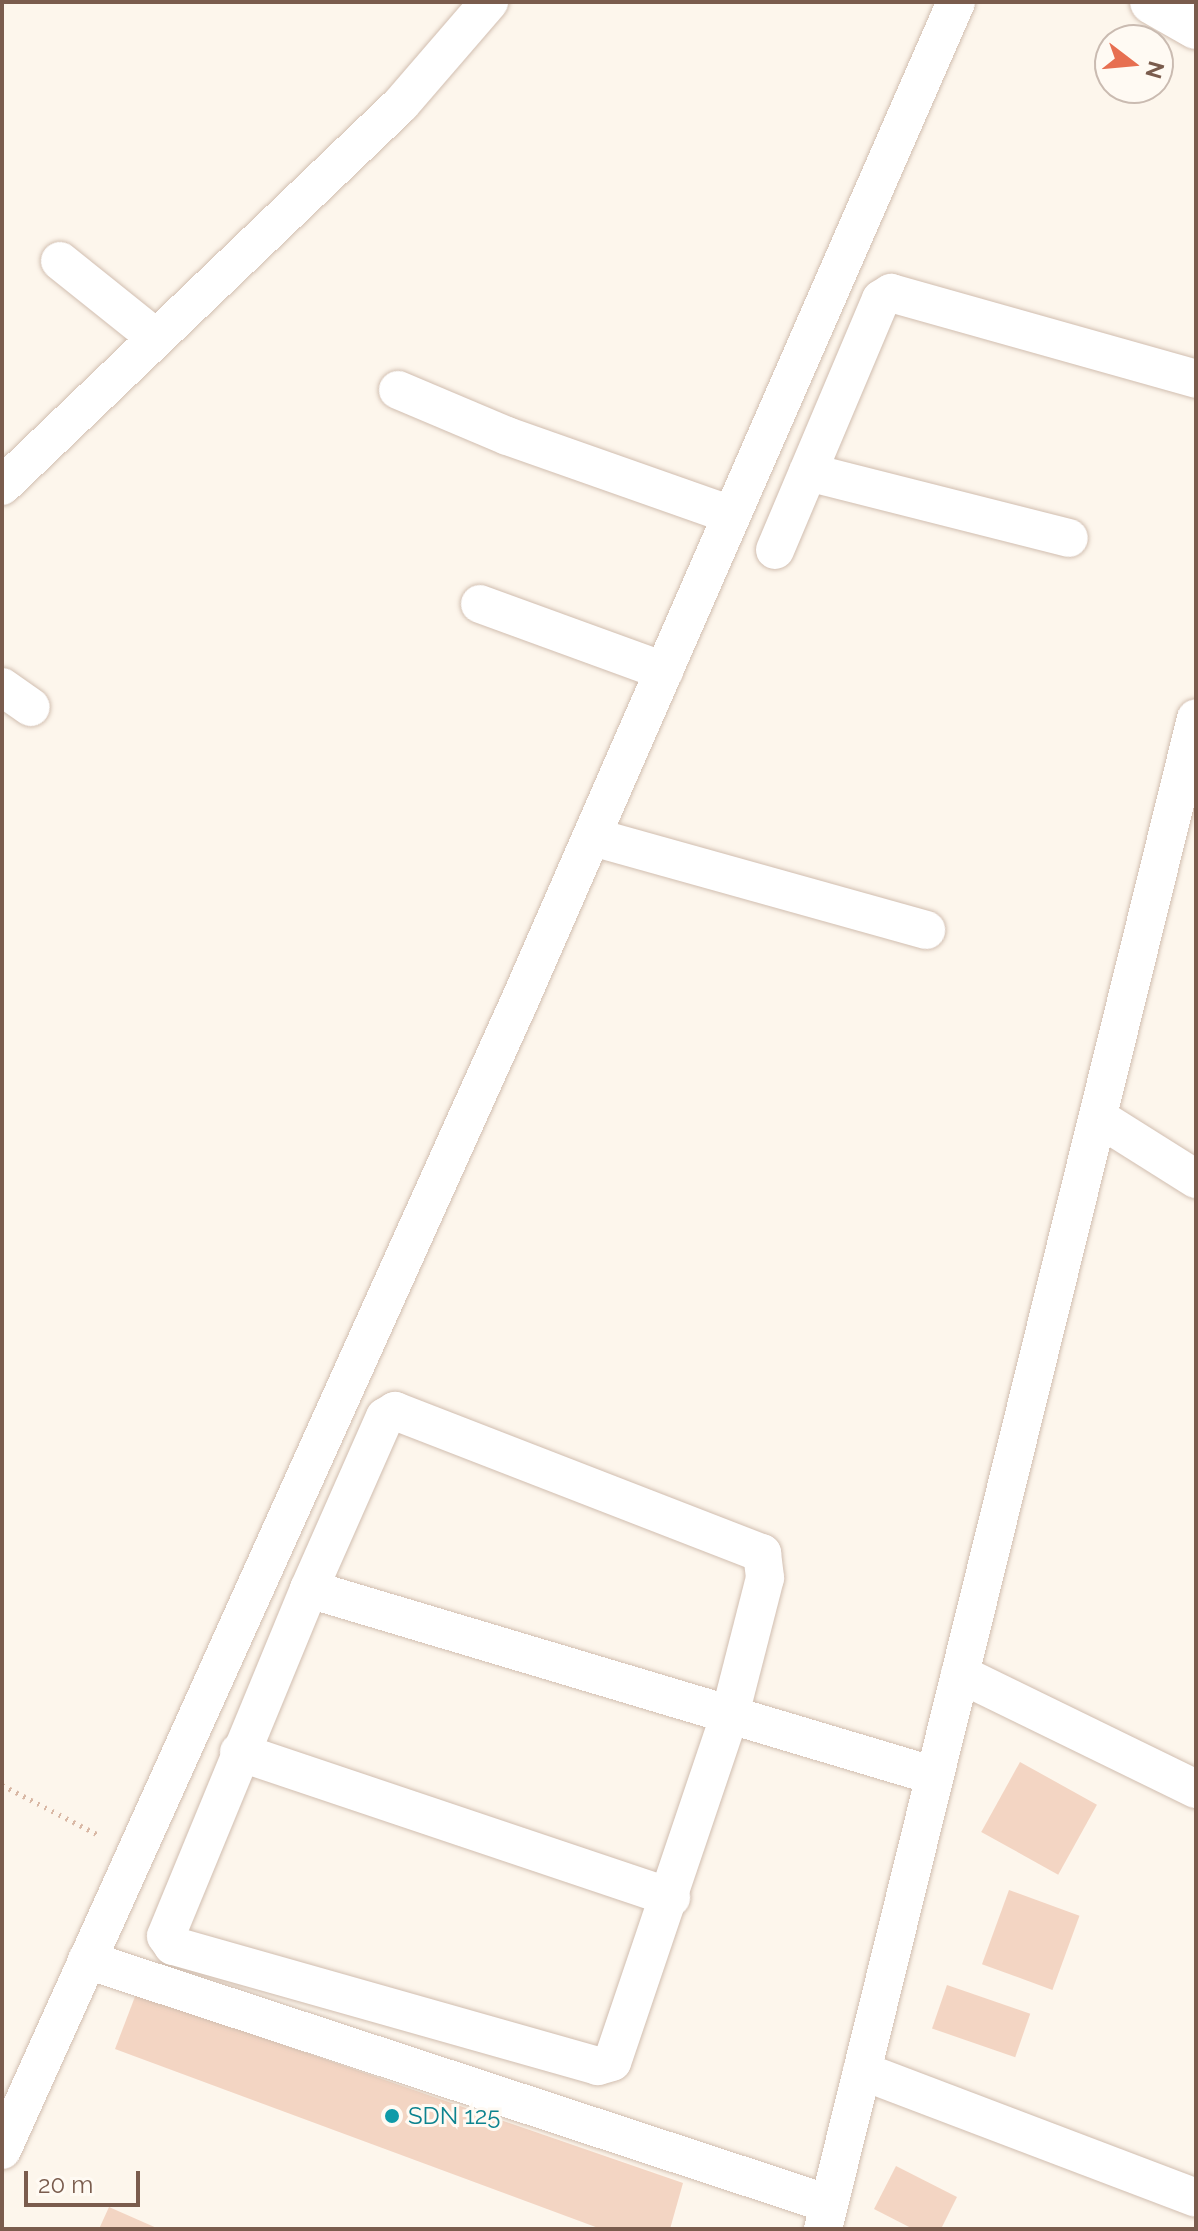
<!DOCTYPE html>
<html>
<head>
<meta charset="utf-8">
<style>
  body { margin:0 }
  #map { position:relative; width:1198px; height:2231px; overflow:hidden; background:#fdf6ec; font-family:Raleway,sans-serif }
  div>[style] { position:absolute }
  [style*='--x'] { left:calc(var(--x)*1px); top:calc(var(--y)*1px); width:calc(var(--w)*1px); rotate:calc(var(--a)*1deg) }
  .building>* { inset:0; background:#f3d5c3; transform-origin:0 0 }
  .path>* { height:5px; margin-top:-2.5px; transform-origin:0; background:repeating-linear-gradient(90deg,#d9b8a5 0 2px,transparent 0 8px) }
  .roads { filter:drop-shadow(0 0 2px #d1beb0) drop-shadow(0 0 2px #d1beb0) }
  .street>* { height:38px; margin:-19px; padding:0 19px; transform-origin:19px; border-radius:19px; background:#fff }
  .secondary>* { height:44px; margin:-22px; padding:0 22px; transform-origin:22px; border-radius:22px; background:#fff }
  .dots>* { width:22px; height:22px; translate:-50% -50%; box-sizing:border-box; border:4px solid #fffaf3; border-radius:50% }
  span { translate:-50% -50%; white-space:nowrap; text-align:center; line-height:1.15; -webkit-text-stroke:6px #fffaf3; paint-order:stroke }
  .culture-label { font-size:24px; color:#0d838f }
  .left { translate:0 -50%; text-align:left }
  .frame { position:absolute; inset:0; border:4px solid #7a5c4d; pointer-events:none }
  .north { position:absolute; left:1094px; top:24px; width:80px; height:80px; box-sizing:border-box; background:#fffaf3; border:2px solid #cabbb1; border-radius:50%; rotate:106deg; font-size:22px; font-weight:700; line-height:32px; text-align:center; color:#7a5c4d }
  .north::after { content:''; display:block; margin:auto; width:28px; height:36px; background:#e76f51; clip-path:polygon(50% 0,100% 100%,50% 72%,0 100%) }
  .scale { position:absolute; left:24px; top:2171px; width:116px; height:36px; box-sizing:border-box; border:4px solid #7a5c4d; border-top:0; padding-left:10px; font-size:24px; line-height:28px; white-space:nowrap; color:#7a5c4d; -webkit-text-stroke:6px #fffaf3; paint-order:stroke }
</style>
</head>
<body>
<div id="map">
  <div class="building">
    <div style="left:1020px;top:1762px;width:88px;height:80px;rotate:29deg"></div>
    <div style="left:1009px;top:1890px;width:75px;height:79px;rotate:20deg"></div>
    <div style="left:947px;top:1985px;width:88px;height:46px;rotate:19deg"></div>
    <div style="clip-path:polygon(136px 1994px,683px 2183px,670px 2229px,601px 2229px,115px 2049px)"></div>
    <div style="clip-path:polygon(896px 2166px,957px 2197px,941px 2229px,913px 2229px,874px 2209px)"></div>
    <div style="clip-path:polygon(109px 2207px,159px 2229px,99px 2229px)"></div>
  </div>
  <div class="path">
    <div style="--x:2;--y:1785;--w:111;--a:27.3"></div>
  </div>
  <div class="roads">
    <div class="street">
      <div style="--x:60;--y:261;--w:123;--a:38.7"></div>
      <div style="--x:398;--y:390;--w:118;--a:22.9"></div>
      <div style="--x:507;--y:436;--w:238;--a:19.4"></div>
      <div style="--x:808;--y:472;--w:269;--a:14.2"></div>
      <div style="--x:2;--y:486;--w:552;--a:-43.75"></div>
      <div style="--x:401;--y:104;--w:135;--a:-49.2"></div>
      <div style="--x:775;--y:550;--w:272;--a:-67.1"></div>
      <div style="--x:881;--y:299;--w:12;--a:-31"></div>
      <div style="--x:891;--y:293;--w:317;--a:15.7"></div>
      <div style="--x:480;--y:604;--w:196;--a:20"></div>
      <div style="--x:2;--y:687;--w:35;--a:35"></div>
      <div style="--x:593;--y:837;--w:346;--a:15.6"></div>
      <div style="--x:1099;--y:1118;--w:115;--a:32.2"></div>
      <div style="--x:395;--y:1411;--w:394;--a:21.2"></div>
      <div style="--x:762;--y:1553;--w:25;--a:83"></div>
      <div style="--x:765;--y:1578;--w:140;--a:104.4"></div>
      <div style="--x:730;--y:1714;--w:367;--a:108.7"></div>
      <div style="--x:612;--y:2062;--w:15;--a:164"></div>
      <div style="--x:598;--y:2066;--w:442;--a:-164.2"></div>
      <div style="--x:173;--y:1946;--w:12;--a:-125"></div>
      <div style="--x:166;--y:1936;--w:375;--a:-67.6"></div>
      <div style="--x:309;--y:1589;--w:188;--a:-66.2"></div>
      <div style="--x:385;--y:1417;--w:12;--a:-31"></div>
      <div style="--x:309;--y:1589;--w:653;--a:16.63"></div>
      <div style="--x:960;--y:1674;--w:263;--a:26"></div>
      <div style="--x:239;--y:1752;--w:456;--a:18.6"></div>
      <div style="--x:87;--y:1960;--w:781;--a:18.2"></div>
      <div style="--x:862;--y:2071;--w:357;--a:20.8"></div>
      <div style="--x:2;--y:2150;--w:1254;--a:-65.75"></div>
      <div style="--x:517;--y:1007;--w:1097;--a:-66.4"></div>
      <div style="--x:823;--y:2229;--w:1556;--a:-76.13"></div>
    </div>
    <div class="secondary">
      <div style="--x:1152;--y:2;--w:51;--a:29.6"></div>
    </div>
  </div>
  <div class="dots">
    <div style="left:392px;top:2116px;background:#0f9aa8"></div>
  </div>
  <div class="culture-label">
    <span class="left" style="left:408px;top:2116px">SDN 125</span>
  </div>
  <div class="frame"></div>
  <div class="north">N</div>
  <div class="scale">20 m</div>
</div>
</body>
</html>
